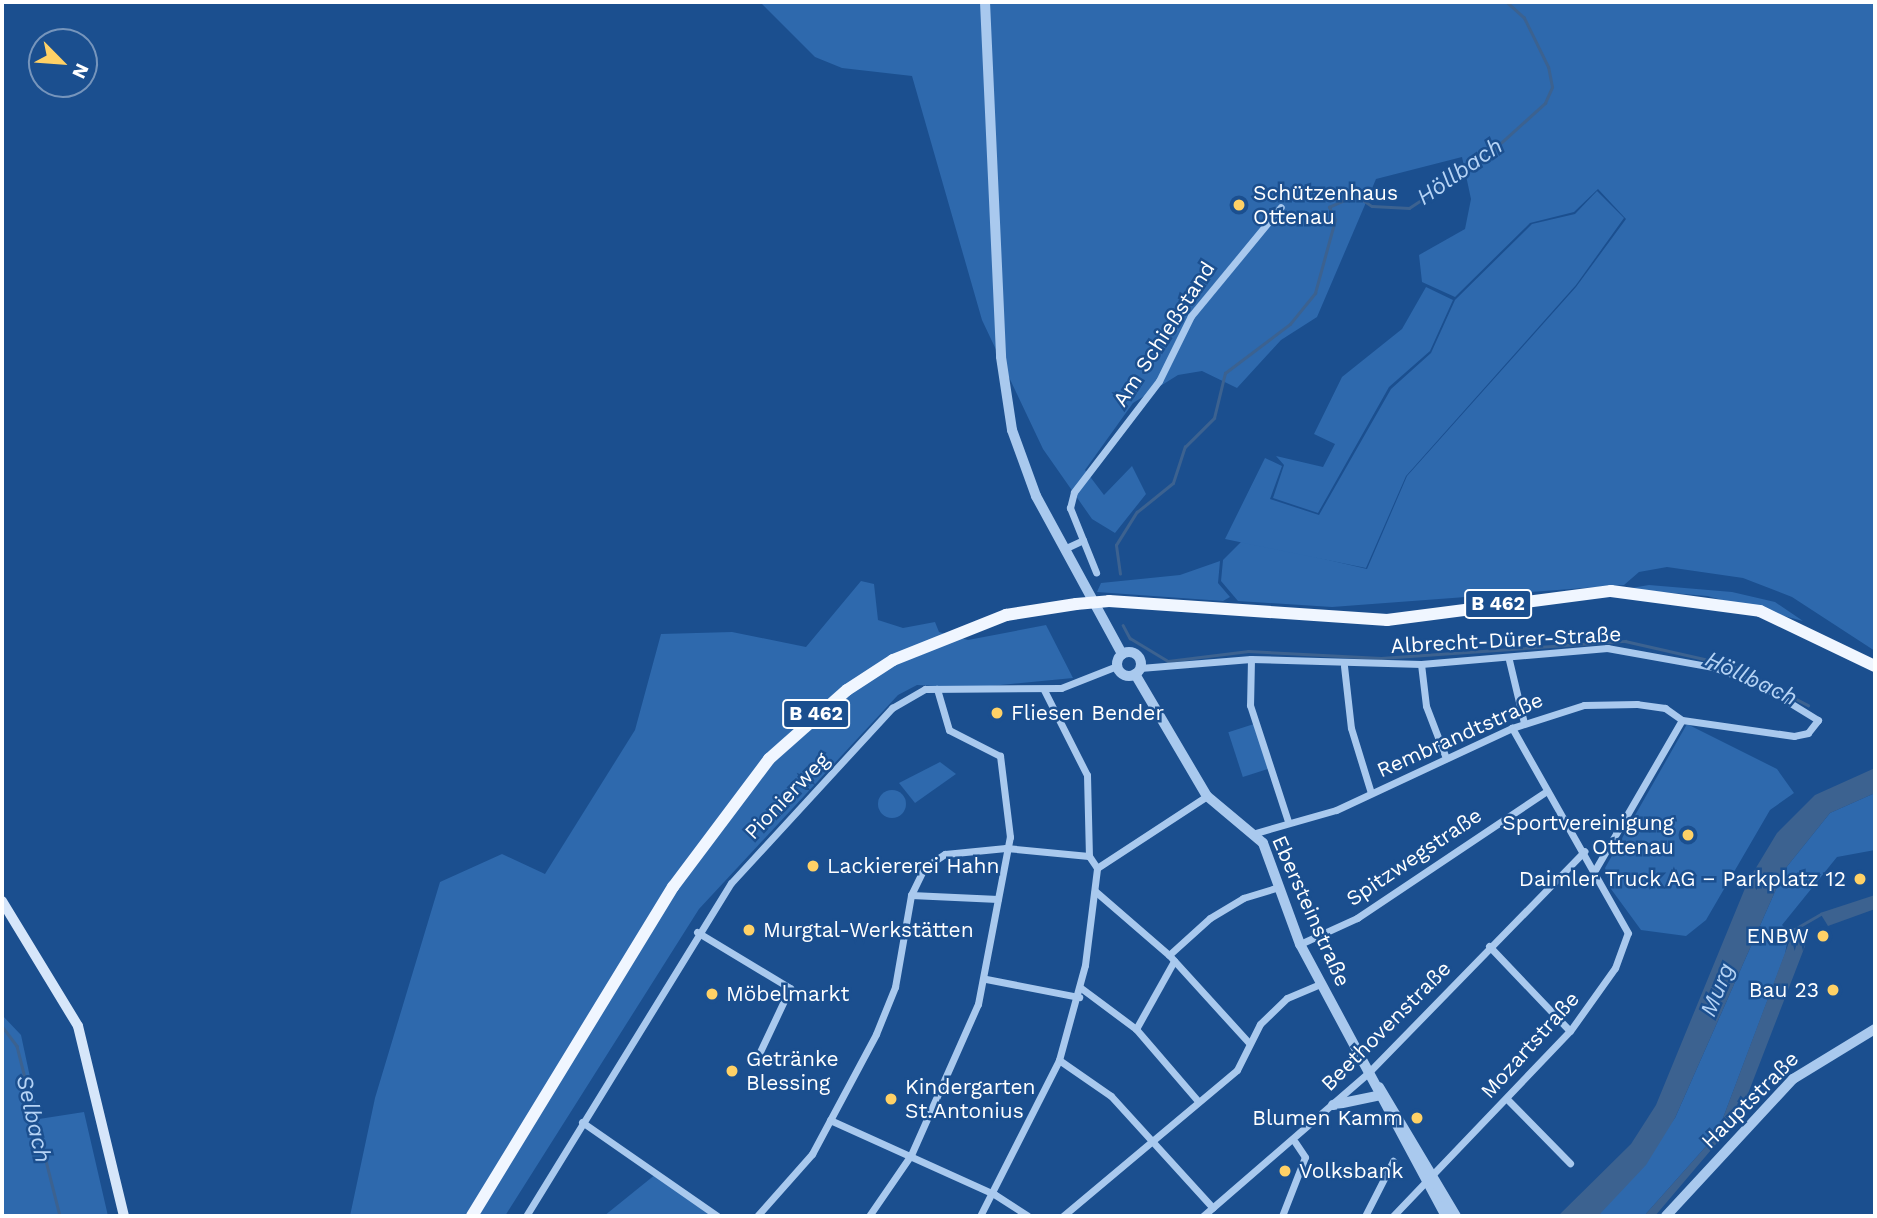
<!DOCTYPE html>
<html>
<head>
<meta charset="utf-8">
<style>
  body { margin:0 }
  #map { position:relative; width:1877px; height:1218px; overflow:hidden; background:#1b4f8f; font-family:"Work Sans",sans-serif }
  div>[style] { position:absolute }
  [style*='--x'] { left:calc(var(--x)*1px); top:calc(var(--y)*1px); width:calc(var(--w)*1px); rotate:calc(var(--a)*1deg) }
  .green>* { inset:0; background:#2e69ad; transform-origin:0 0 }
  .round { border-radius:50% }
  .water>* { inset:0; background:#3c6290 }
  .stream>* { height:2.5px; margin:-1.25px; padding:0 1.25px; transform-origin:1.25px; border-radius:1.25px; background:#3c6290 }
  .minor>* { height:7px; margin:-3.5px; padding:0 3.5px; transform-origin:3.5px; border-radius:3.5px; background:#a9c9ee }
  .tertiary>* { height:10px; margin:-5px; padding:0 5px; transform-origin:5px; border-radius:5px; background:#a9c9ee }
  .tertiary>.ring { margin:-5px; padding:0; box-sizing:content-box; background:none; border:10px solid #a9c9ee; border-radius:50% }
  .secondary>* { height:10px; margin:-5px; padding:0 5px; transform-origin:5px; border-radius:5px; background:#d6e6fa }
  .primary>* { height:12px; margin:-6px; padding:0 6px; transform-origin:6px; border-radius:6px; background:#f0f6ff }
  .primary-bridge>* { height:12px; margin:-6px; padding:0 6px; transform-origin:6px; border-radius:6px; background:#f0f6ff }
  .dots>* { width:19px; height:19px; translate:-50% -50%; box-sizing:border-box; border:4px solid #1b4f8f; border-radius:50% }
  span { translate:-50% -50%; white-space:nowrap; text-align:center; line-height:1.15; -webkit-text-stroke:5px #1b4f8f; paint-order:stroke }
  .shield-label span { padding:2px 5px; background:#1b4f8f; border:2px solid; border-radius:5px; -webkit-text-stroke-width:0 }
  .shield-label { font-size:19px; color:#fff; font-weight:700 }
  .poi-label { font-size:21px; color:#fff }
  .left { translate:0 -50%; text-align:left }
  .right { translate:-100% -50%; text-align:right }
  .street-label { font-size:21px; color:#fff }
  .water-label { font-size:23px; color:#b5d3f5; font-style:italic }
  .frame { position:absolute; inset:0; border:4px solid #fff; pointer-events:none }
  .north { position:absolute; left:28px; top:28px; width:70px; height:70px; box-sizing:border-box; background:#1b4f8f; border:2px solid #7695bc; border-radius:50%; rotate:115deg; font-size:19px; font-weight:700; line-height:28px; text-align:center; color:#fff }
  .north::after { content:''; display:block; margin:auto; width:24px; height:32px; background:#ffd166; clip-path:polygon(50% 0,100% 100%,50% 72%,0 100%) }
</style>
</head>
<body>
<div id="map">
  <div class="green">
    <div style="clip-path:polygon(760px 2px,1875px 2px,1875px 651px,1792px 597px,1743px 578px,1667px 567px,1639px 572px,1624px 585px,1332px 607px,1238px 601px,1221px 581px,1223px 560px,1243px 540px,1367px 569px,1407px 476px,1576px 287px,1626px 219px,1598px 189px,1574px 212px,1530px 223px,1455px 297px,1422px 282px,1419px 255px,1465px 229px,1471px 199px,1462px 157px,1376px 179px,1317px 317px,1281px 340px,1237px 388px,1202px 371px,1178px 375px,1133px 403px,1085px 470px,1104px 495px,1132px 466px,1146px 494px,1115px 533px,1092px 519px,1043px 449px,982px 320px,912px 76px,842px 68px,815px 57px)"></div>
    <div style="clip-path:polygon(1597px 191px,1624px 218px,1576px 285px,1406px 476px,1366px 568px,1225px 539px,1265px 458px,1282px 466px,1270px 499px,1319px 515px,1391px 389px,1431px 353px,1455px 300px,1532px 224px,1575px 214px)"></div>
    <div style="clip-path:polygon(1426px 287px,1453px 300px,1430px 351px,1389px 387px,1318px 513px,1273px 498px,1284px 465px,1276px 456px,1323px 467px,1335px 444px,1314px 434px,1342px 377px,1402px 329px)"></div>
    <div style="clip-path:polygon(1220px 561px,1218px 583px,1230px 597px,1223px 601px,1097px 592px,1101px 583px,1180px 575px)"></div>
    <div style="clip-path:polygon(861px 581px,874px 584px,878px 620px,903px 628px,935px 622px,939px 632px,968px 640px,1046px 625px,1073px 678px,970px 688px,917px 685px,898px 695px,699px 909px,505px 1216px,350px 1216px,375px 1098px,440px 882px,502px 854px,545px 874px,635px 730px,661px 634px,732px 632px,806px 647px)"></div>
    <div style="clip-path:polygon(1649px 585px,1732px 592px,1775px 602px,1803px 621px,1707px 596px,1626px 589px)"></div>
    <div style="left:1254px;top:724px;width:47px;height:27px;rotate:72deg"></div>
    <div style="clip-path:polygon(1687px 724px,1777px 769px,1794px 793px,1770px 810px,1706px 920px,1686px 936px,1641px 930px,1611px 889px,1605px 868px)"></div>
    <div style="clip-path:polygon(940px 762px,956px 774px,915px 803px,899px 783px)"></div>
    <div class="round" style="left:878px;top:790px;width:28px;height:28px"></div>
    <div style="clip-path:polygon(1875px 793px,1875px 850px,1837px 857px,1782px 925px,1789px 932px,1785px 954px,1717px 1134px,1644px 1216px,1598px 1216px,1675px 1118px,1785px 869px,1830px 813px)"></div>
    <div style="clip-path:polygon(2px 1015px,21px 1035px,39px 1119px,84px 1112px,108px 1216px,2px 1216px)"></div>
    <div style="clip-path:polygon(656px 1174px,700px 1204px,710px 1216px,604px 1216px)"></div>
  </div>
  <div class="water">
    <div style="clip-path:polygon(1875px 768px,1875px 793px,1830px 813px,1785px 869px,1675px 1118px,1646px 1165px,1598px 1216px,1558px 1216px,1631px 1144px,1656px 1105px,1748px 881px,1777px 833px,1815px 795px)"></div>
    <div style="clip-path:polygon(1875px 895px,1875px 909px,1828px 926px,1820px 913px)"></div>
    <div style="clip-path:polygon(1801px 931px,1807px 941px,1739px 1117px,1655px 1216px,1644px 1216px,1717px 1134px,1791px 937px)"></div>
  </div>
  <div class="stream">
    <div style="--x:1120;--y:574;--w:29;--a:-98"></div>
    <div style="--x:1116;--y:545;--w:39;--a:-58"></div>
    <div style="--x:1137;--y:512;--w:46;--a:-38.9"></div>
    <div style="--x:1173;--y:483;--w:38;--a:-72"></div>
    <div style="--x:1185;--y:447;--w:41;--a:-45"></div>
    <div style="--x:1214;--y:418;--w:46;--a:-76.3"></div>
    <div style="--x:1225;--y:373;--w:81;--a:-37"></div>
    <div style="--x:1290;--y:324;--w:40;--a:-51"></div>
    <div style="--x:1315;--y:293;--w:76;--a:-74.7"></div>
    <div style="--x:1335;--y:220;--w:14;--a:-115"></div>
    <div style="--x:1329;--y:207;--w:30;--a:-24"></div>
    <div style="--x:1356;--y:195;--w:19;--a:35"></div>
    <div style="--x:1372;--y:206;--w:37;--a:3"></div>
    <div style="--x:1409;--y:208;--w:87;--a:-33.3"></div>
    <div style="--x:1482;--y:160;--w:85;--a:-42.1"></div>
    <div style="--x:1545;--y:103;--w:17;--a:-66"></div>
    <div style="--x:1552;--y:87;--w:20;--a:-101"></div>
    <div style="--x:1548;--y:67;--w:55;--a:-116.1"></div>
    <div style="--x:1524;--y:18;--w:24;--a:-138"></div>
    <div style="--x:1123;--y:625;--w:15;--a:62"></div>
    <div style="--x:1130;--y:638;--w:44;--a:31.2"></div>
    <div style="--x:1168;--y:661;--w:81;--a:-7.1"></div>
    <div style="--x:1248;--y:651;--w:133;--a:3"></div>
    <div style="--x:1381;--y:658;--w:245;--a:-4"></div>
    <div style="--x:1625;--y:641;--w:109;--a:12.8"></div>
    <div style="--x:1731;--y:665;--w:87;--a:27.5"></div>
    <div style="--x:1796;--y:935;--w:6;--a:-121"></div>
    <div style="--x:1793;--y:930;--w:32;--a:-30"></div>
    <div style="--x:2;--y:1026;--w:25;--a:53"></div>
    <div style="--x:17;--y:1046;--w:175;--a:75.8"></div>
  </div>
  <div class="minor">
    <div style="--x:1083;--y:540;--w:35;--a:68"></div>
    <div style="--x:1064;--y:549;--w:21;--a:-25"></div>
    <div style="--x:1083;--y:540;--w:35;--a:-112"></div>
    <div style="--x:1070;--y:508;--w:16;--a:-76"></div>
    <div style="--x:1074;--y:492;--w:140;--a:-52.6"></div>
    <div style="--x:1159;--y:381;--w:72;--a:-63.8"></div>
    <div style="--x:1191;--y:316;--w:141;--a:-50.5"></div>
    <div style="--x:1251;--y:659;--w:46;--a:91.2"></div>
    <div style="--x:1250;--y:705;--w:122;--a:71.9"></div>
    <div style="--x:1509;--y:660;--w:65;--a:76.6"></div>
    <div style="--x:1421;--y:664;--w:42;--a:83.2"></div>
    <div style="--x:1426;--y:706;--w:56;--a:69"></div>
    <div style="--x:1344;--y:666;--w:62;--a:83.6"></div>
    <div style="--x:1351;--y:728;--w:68;--a:72.9"></div>
    <div style="--x:1140;--y:668;--w:111;--a:-4.6"></div>
    <div style="--x:1251;--y:659;--w:170;--a:1.7"></div>
    <div style="--x:1421;--y:664;--w:187;--a:-4.9"></div>
    <div style="--x:1607;--y:648;--w:108;--a:10.2"></div>
    <div style="--x:1713;--y:667;--w:51;--a:20.6"></div>
    <div style="--x:1761;--y:685;--w:67;--a:31.6"></div>
    <div style="--x:1818;--y:720;--w:16;--a:128"></div>
    <div style="--x:1808;--y:733;--w:14;--a:168"></div>
    <div style="--x:1794;--y:736;--w:113;--a:-171.9"></div>
    <div style="--x:1682;--y:720;--w:21;--a:-145"></div>
    <div style="--x:1665;--y:708;--w:28;--a:-172"></div>
    <div style="--x:1637;--y:704;--w:53;--a:178.9"></div>
    <div style="--x:1584;--y:705;--w:76;--a:162.3"></div>
    <div style="--x:1512;--y:728;--w:194;--a:155"></div>
    <div style="--x:1336;--y:810;--w:84;--a:164.1"></div>
    <div style="--x:1044;--y:690;--w:95;--a:63.2"></div>
    <div style="--x:1087;--y:775;--w:81;--a:88.6"></div>
    <div style="--x:1595;--y:870;--w:173;--a:-59.9"></div>
    <div style="--x:1095;--y:891;--w:98;--a:40.9"></div>
    <div style="--x:1169;--y:955;--w:119;--a:47.7"></div>
    <div style="--x:911;--y:895;--w:87;--a:2.6"></div>
    <div style="--x:697;--y:932;--w:109;--a:31.1"></div>
    <div style="--x:790;--y:988;--w:75;--a:115.2"></div>
    <div style="--x:1300;--y:944;--w:63;--a:-24.5"></div>
    <div style="--x:1357;--y:918;--w:225;--a:-33.8"></div>
    <div style="--x:1489;--y:946;--w:117;--a:46.4"></div>
    <div style="--x:1169;--y:955;--w:55;--a:-42.1"></div>
    <div style="--x:1210;--y:918;--w:39;--a:-31"></div>
    <div style="--x:1243;--y:898;--w:38;--a:-17"></div>
    <div style="--x:986;--y:979;--w:95;--a:11"></div>
    <div style="--x:1081;--y:988;--w:69;--a:36.7"></div>
    <div style="--x:1136;--y:1029;--w:95;--a:49.3"></div>
    <div style="--x:1136;--y:1029;--w:78;--a:-60.8"></div>
    <div style="--x:1059;--y:1060;--w:63;--a:34.7"></div>
    <div style="--x:1111;--y:1096;--w:151;--a:47.7"></div>
    <div style="--x:1507;--y:1099;--w:90;--a:45.5"></div>
    <div style="--x:830;--y:1120;--w:180;--a:24.3"></div>
    <div style="--x:994;--y:1194;--w:40;--a:32.9"></div>
    <div style="--x:582;--y:1122;--w:165;--a:34.8"></div>
    <div style="--x:526;--y:1216;--w:391;--a:-58.4"></div>
    <div style="--x:731;--y:883;--w:238;--a:-47.4"></div>
    <div style="--x:892;--y:708;--w:38;--a:-30"></div>
    <div style="--x:925;--y:689;--w:136;--a:-0.4"></div>
    <div style="--x:1061;--y:688;--w:60;--a:-21.4"></div>
    <div style="--x:757;--y:1216;--w:83;--a:-48.4"></div>
    <div style="--x:812;--y:1154;--w:136;--a:-61.9"></div>
    <div style="--x:876;--y:1034;--w:51;--a:-68"></div>
    <div style="--x:895;--y:987;--w:93;--a:-80.1"></div>
    <div style="--x:911;--y:895;--w:30;--a:-64"></div>
    <div style="--x:924;--y:868;--w:25;--a:-34"></div>
    <div style="--x:945;--y:854;--w:61;--a:-5.6"></div>
    <div style="--x:1006;--y:848;--w:83;--a:5.5"></div>
    <div style="--x:1089;--y:856;--w:14;--a:56"></div>
    <div style="--x:1097;--y:868;--w:131;--a:-33.2"></div>
    <div style="--x:869;--y:1216;--w:74;--a:-55.5"></div>
    <div style="--x:911;--y:1155;--w:165;--a:-66.1"></div>
    <div style="--x:978;--y:1004;--w:170;--a:-79.2"></div>
    <div style="--x:1010;--y:837;--w:82;--a:-97"></div>
    <div style="--x:1000;--y:756;--w:57;--a:-153"></div>
    <div style="--x:949;--y:730;--w:43;--a:-106.3"></div>
    <div style="--x:980;--y:1216;--w:175;--a:-63.1"></div>
    <div style="--x:1059;--y:1060;--w:98;--a:-74.7"></div>
    <div style="--x:1085;--y:965;--w:98;--a:-82.9"></div>
    <div style="--x:1063;--y:1216;--w:227;--a:-40"></div>
    <div style="--x:1237;--y:1070;--w:51;--a:-63.4"></div>
    <div style="--x:1260;--y:1024;--w:37;--a:-44"></div>
    <div style="--x:1287;--y:998;--w:36;--a:-23"></div>
    <div style="--x:1203;--y:1216;--w:218;--a:-40.9"></div>
    <div style="--x:1368;--y:1073;--w:310;--a:-45.7"></div>
    <div style="--x:1282;--y:1216;--w:63;--a:-68.7"></div>
    <div style="--x:1305;--y:1157;--w:18;--a:-124"></div>
    <div style="--x:1365;--y:1216;--w:62;--a:-63"></div>
    <div style="--x:1393;--y:1216;--w:256;--a:-46.3"></div>
    <div style="--x:1570;--y:1031;--w:77;--a:-54.5"></div>
    <div style="--x:1615;--y:968;--w:37;--a:-70"></div>
    <div style="--x:1628;--y:933;--w:236;--a:-119.5"></div>
  </div>
  <div class="tertiary">
    <div style="--x:985;--y:2;--w:355;--a:87.4"></div>
    <div style="--x:1001;--y:357;--w:74;--a:81.4"></div>
    <div style="--x:1012;--y:430;--w:70;--a:70"></div>
    <div style="--x:1036;--y:496;--w:180;--a:61.4"></div>
    <div class="ring" style="left:1117px;top:652px;width:14px;height:14px"></div>
    <div style="--x:1135;--y:674;--w:142;--a:59.5"></div>
    <div style="--x:1207;--y:796;--w:73;--a:40"></div>
    <div style="--x:1263;--y:843;--w:108;--a:69.9"></div>
    <div style="--x:1300;--y:944;--w:309;--a:61.8"></div>
    <div style="--x:1379;--y:1087;--w:150;--a:59.2"></div>
    <div style="--x:1333;--y:1105;--w:45;--a:-11.6"></div>
    <div style="--x:1666;--y:1216;--w:187;--a:-47.2"></div>
    <div style="--x:1793;--y:1079;--w:96;--a:-31.4"></div>
  </div>
  <div class="secondary">
    <div style="--x:2;--y:901;--w:146;--a:58.7"></div>
    <div style="--x:78;--y:1026;--w:195;--a:76.4"></div>
  </div>
  <div class="primary">
    <div style="--x:1109;--y:601;--w:279;--a:3.9"></div>
    <div style="--x:1387;--y:620;--w:226;--a:-7.4"></div>
    <div style="--x:1611;--y:591;--w:150;--a:7.6"></div>
    <div style="--x:1760;--y:611;--w:127;--a:25.6"></div>
    <div style="--x:472;--y:1216;--w:386;--a:-58.6"></div>
    <div style="--x:673;--y:887;--w:160;--a:-53.1"></div>
    <div style="--x:769;--y:759;--w:104;--a:-41.5"></div>
    <div style="--x:847;--y:690;--w:55;--a:-33.1"></div>
    <div style="--x:893;--y:660;--w:122;--a:-21.7"></div>
    <div style="--x:1006;--y:615;--w:71;--a:-8.9"></div>
  </div>
  <div class="primary-bridge">
    <div style="--x:1076;--y:604;--w:33;--a:-5"></div>
  </div>
  <div class="dots">
    <div style="left:1239px;top:205px;background:#ffd166"></div>
    <div style="left:997px;top:713px;background:#ffd166"></div>
    <div style="left:1688px;top:835px;background:#ffd166"></div>
    <div style="left:813px;top:866px;background:#ffd166"></div>
    <div style="left:1860px;top:879px;background:#ffd166"></div>
    <div style="left:749px;top:930px;background:#ffd166"></div>
    <div style="left:1823px;top:936px;background:#ffd166"></div>
    <div style="left:1833px;top:990px;background:#ffd166"></div>
    <div style="left:712px;top:994px;background:#ffd166"></div>
    <div style="left:732px;top:1071px;background:#ffd166"></div>
    <div style="left:891px;top:1099px;background:#ffd166"></div>
    <div style="left:1417px;top:1118px;background:#ffd166"></div>
    <div style="left:1285px;top:1171px;background:#ffd166"></div>
  </div>
  <div class="shield-label">
    <span style="left:1498px;top:604px">B 462</span>
    <span style="left:816px;top:714px">B 462</span>
  </div>
  <div class="poi-label">
    <span class="left" style="left:1253px;top:205px">Schützenhaus<br>Ottenau</span>
    <span class="left" style="left:1011px;top:713px">Fliesen Bender</span>
    <span class="right" style="left:1674px;top:835px">Sportvereinigung<br>Ottenau</span>
    <span class="left" style="left:827px;top:866px">Lackiererei Hahn</span>
    <span class="right" style="left:1846px;top:879px">Daimler Truck AG − Parkplatz 12</span>
    <span class="left" style="left:763px;top:930px">Murgtal-Werkstätten</span>
    <span class="right" style="left:1809px;top:936px">ENBW</span>
    <span class="right" style="left:1819px;top:990px">Bau 23</span>
    <span class="left" style="left:726px;top:994px">Möbelmarkt</span>
    <span class="left" style="left:746px;top:1071px">Getränke<br>Blessing</span>
    <span class="left" style="left:905px;top:1099px">Kindergarten<br>St.Antonius</span>
    <span class="right" style="left:1403px;top:1118px">Blumen Kamm</span>
    <span class="left" style="left:1299px;top:1171px">Volksbank</span>
  </div>
  <div class="street-label">
    <span style="left:1164px;top:334px;rotate:-57deg">Am Schießstand</span>
    <span style="left:1506px;top:640px;rotate:-3deg">Albrecht-Dürer-Straße</span>
    <span style="left:1460px;top:735px;rotate:-24deg">Rembrandtstraße</span>
    <span style="left:787px;top:796px;rotate:-46deg">Pionierweg</span>
    <span style="left:1414px;top:857px;rotate:-34deg">Spitzwegstraße</span>
    <span style="left:1311px;top:911px;rotate:66deg">Ebersteinstraße</span>
    <span style="left:1386px;top:1026px;rotate:-45deg">Beethovenstraße</span>
    <span style="left:1530px;top:1045px;rotate:-48deg">Mozartstraße</span>
    <span style="left:1750px;top:1100px;rotate:-45deg">Hauptstraße</span>
  </div>
  <div class="water-label">
    <span style="left:1460px;top:172px;rotate:-35deg">Höllbach</span>
    <span style="left:1751px;top:679px;rotate:25deg">Höllbach</span>
    <span style="left:1718px;top:990px;rotate:-68deg">Murg</span>
    <span style="left:33px;top:1119px;rotate:77deg">Selbach</span>
  </div>
  <div class="frame"></div>
  <div class="north">N</div>
</div>
</body>
</html>
